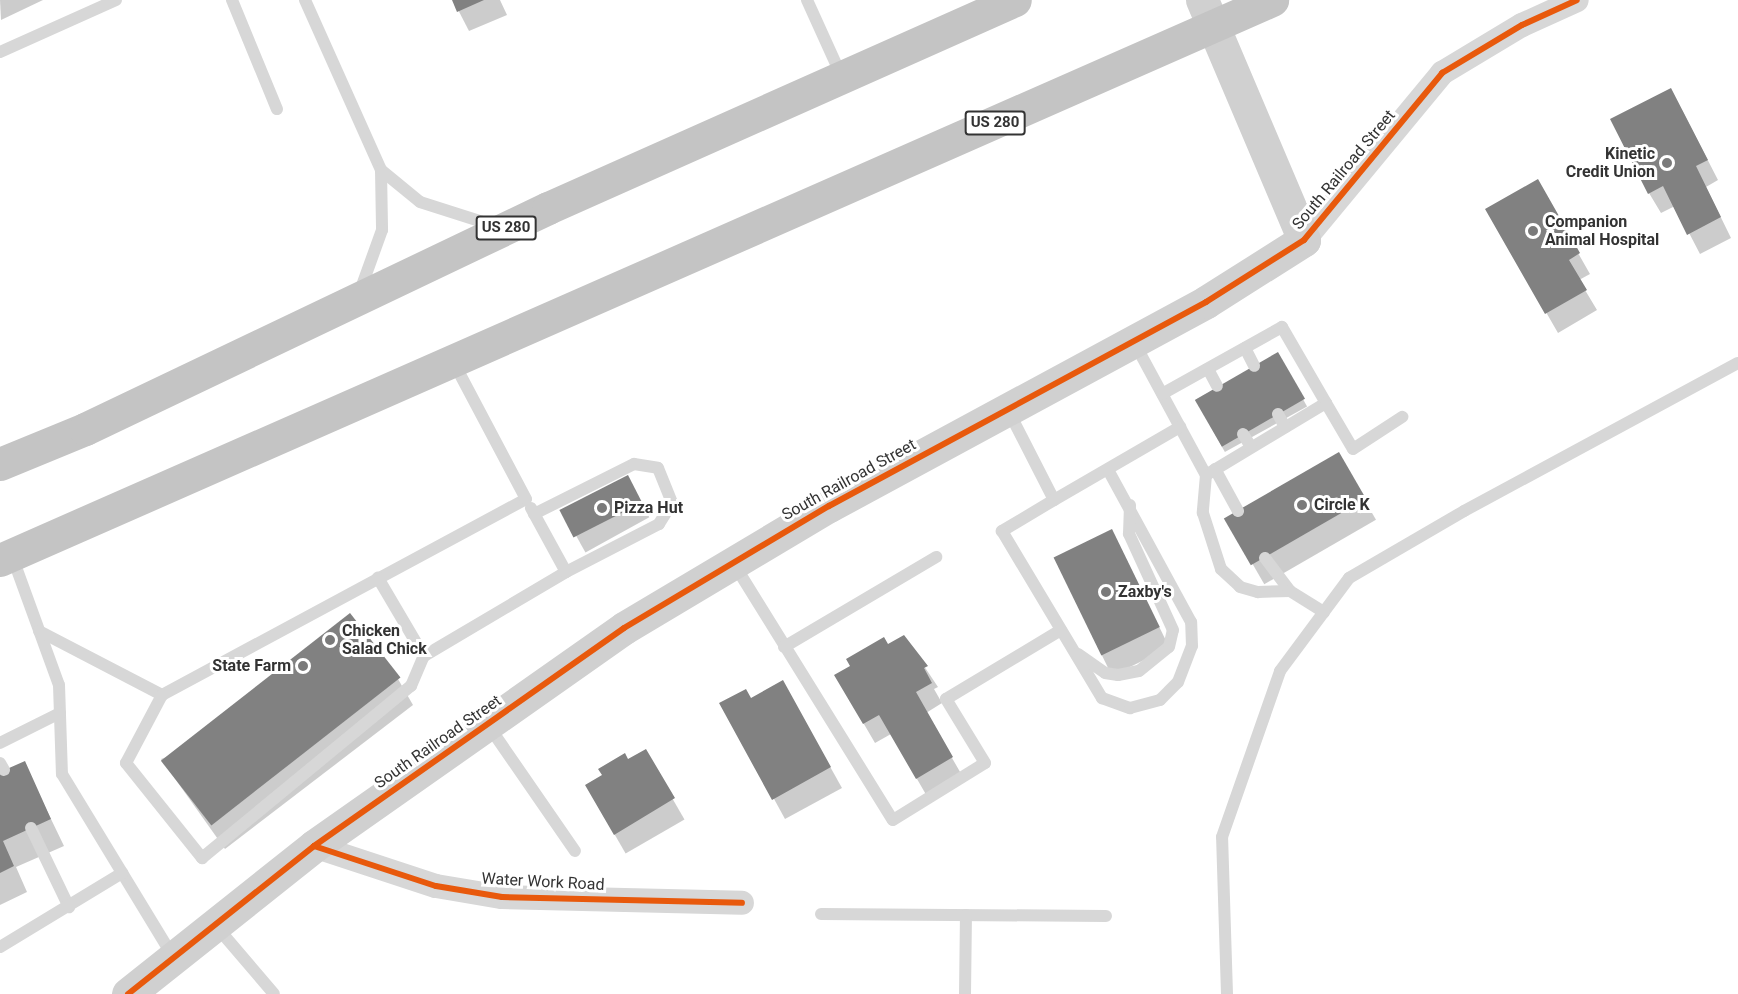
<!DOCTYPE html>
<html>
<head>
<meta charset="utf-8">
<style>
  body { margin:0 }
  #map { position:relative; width:1738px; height:994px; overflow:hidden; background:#fff; font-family:Roboto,sans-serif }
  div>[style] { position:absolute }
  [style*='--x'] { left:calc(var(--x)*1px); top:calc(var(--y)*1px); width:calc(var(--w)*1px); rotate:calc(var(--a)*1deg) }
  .shadow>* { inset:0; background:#0003; transform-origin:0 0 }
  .building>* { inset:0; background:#818181; transform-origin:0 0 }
  .lane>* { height:12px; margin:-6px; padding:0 6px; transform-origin:6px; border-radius:6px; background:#d7d7d7 }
  .street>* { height:24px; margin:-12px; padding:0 12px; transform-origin:12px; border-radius:12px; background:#d7d7d7 }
  .secondary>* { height:33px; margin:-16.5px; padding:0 16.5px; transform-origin:16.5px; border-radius:16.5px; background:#d0d0d0 }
  .highway>* { height:33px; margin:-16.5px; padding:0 16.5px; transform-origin:16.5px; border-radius:16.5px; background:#c4c4c4 }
  .cycleway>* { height:6px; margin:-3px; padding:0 3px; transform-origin:3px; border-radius:3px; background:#e8590c }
  .dots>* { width:16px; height:16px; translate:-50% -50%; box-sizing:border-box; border:3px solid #fff; border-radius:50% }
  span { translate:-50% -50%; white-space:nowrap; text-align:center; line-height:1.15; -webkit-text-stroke:6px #fff; paint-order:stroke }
  .shield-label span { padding:2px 4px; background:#fff; border:2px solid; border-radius:4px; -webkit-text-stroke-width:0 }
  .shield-label { font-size:15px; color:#333; font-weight:700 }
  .poi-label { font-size:16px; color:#333; font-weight:700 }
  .right { translate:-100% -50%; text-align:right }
  .left { translate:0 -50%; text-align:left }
  .street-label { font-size:16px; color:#333 }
</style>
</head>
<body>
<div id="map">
  <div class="shadow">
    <div style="clip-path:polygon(0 0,43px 0,1px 20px)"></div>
    <div style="clip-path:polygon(453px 0,500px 0,507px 15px,469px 31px)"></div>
    <div style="clip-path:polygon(1682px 110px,1718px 180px,1706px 187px,1731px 238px,1700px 254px,1675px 206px,1661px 213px,1649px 193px)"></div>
    <div style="clip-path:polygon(1537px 181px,1590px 274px,1579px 280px,1597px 310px,1558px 333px,1487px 210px)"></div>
    <div style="left:1278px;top:354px;width:60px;height:94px;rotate:61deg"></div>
    <div style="left:1338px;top:454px;width:76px;height:129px;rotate:60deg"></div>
    <div style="left:627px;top:477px;width:46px;height:73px;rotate:61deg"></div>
    <div style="left:1112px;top:530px;width:131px;height:64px;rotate:64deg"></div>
    <div style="clip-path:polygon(904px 636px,938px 687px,934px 689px,942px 703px,926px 713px,963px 777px,928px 798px,891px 734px,875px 743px,836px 676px)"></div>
    <div style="clip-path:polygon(398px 679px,413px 705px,225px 849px,161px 759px)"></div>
    <div style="clip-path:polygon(750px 700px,794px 702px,842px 788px,785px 819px,722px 704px)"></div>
    <div style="left:645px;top:751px;width:79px;height:68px;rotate:60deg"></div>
    <div style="clip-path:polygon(24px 763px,64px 846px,16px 867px,27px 892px,0 905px,0 774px)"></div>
  </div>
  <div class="building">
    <div style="clip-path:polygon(452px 0,484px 0,457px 12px)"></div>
    <div style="clip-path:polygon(1671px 88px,1708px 160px,1696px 166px,1721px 217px,1687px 235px,1663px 186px,1648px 194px,1610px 119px)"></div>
    <div style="clip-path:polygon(1538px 179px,1580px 253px,1569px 260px,1587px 290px,1545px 314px,1485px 209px)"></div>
    <div style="left:1278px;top:352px;width:54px;height:96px;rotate:60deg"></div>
    <div style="left:1339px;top:452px;width:54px;height:133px;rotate:60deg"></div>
    <div style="left:628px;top:475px;width:31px;height:77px;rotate:63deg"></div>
    <div style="left:1112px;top:529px;width:109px;height:65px;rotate:64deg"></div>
    <div style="left:350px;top:613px;width:82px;height:240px;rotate:52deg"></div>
    <div style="clip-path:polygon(904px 635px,928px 666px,924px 668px,932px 683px,916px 692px,953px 757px,916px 779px,879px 715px,863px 724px,834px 675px,850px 666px,846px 659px,884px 637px,888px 644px)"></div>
    <div style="clip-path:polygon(783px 680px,831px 767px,772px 800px,719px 703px,746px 689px,751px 698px)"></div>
    <div style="clip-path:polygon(646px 749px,675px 798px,614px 835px,585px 785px,602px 775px,598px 769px,625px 753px,628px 759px)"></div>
    <div style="clip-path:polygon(25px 761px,51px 819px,3px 841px,14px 866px,0 873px,0 772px)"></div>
  </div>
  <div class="lane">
    <div style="--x:232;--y:0;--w:118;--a:67.6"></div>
    <div style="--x:305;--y:0;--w:186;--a:65.9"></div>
    <div style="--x:381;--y:170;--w:60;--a:89"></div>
    <div style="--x:382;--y:230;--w:65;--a:109.8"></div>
    <div style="--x:807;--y:0;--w:82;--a:65.6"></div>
    <div style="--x:0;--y:52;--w:127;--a:-24.1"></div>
    <div style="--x:381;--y:170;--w:50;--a:39.4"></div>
    <div style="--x:420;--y:202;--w:79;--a:17.7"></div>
    <div style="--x:1134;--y:342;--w:151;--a:61.6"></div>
    <div style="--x:1206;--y:475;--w:140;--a:-31"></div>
    <div style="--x:1326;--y:403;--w:88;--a:-120.1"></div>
    <div style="--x:1282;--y:327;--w:137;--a:150.8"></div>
    <div style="--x:1245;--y:348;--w:20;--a:63"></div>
    <div style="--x:1208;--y:369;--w:19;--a:62"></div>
    <div style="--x:1326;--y:403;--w:53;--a:59.6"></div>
    <div style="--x:1353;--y:449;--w:59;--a:-33.1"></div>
    <div style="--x:1008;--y:410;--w:101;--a:62.9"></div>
    <div style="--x:1054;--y:500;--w:61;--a:149.2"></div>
    <div style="--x:1002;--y:531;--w:195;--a:59.1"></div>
    <div style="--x:1102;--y:698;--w:30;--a:20"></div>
    <div style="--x:1130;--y:708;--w:31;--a:-15"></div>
    <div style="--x:1160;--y:700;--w:25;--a:-45"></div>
    <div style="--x:1178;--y:682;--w:39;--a:-69"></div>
    <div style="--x:1192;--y:646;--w:24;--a:-92"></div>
    <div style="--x:1191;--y:622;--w:173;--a:-118.6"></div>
    <div style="--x:1278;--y:414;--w:15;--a:62"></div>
    <div style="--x:1243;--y:434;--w:15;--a:58"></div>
    <div style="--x:1215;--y:469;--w:48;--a:61.3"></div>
    <div style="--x:1206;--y:475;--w:38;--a:95"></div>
    <div style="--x:1203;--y:513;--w:59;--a:72.2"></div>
    <div style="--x:1221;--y:569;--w:26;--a:43"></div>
    <div style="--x:1240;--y:587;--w:19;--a:16"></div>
    <div style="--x:1258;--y:592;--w:32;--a:-2"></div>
    <div style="--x:1054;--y:500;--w:146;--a:-30.1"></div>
    <div style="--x:534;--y:514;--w:112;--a:-26.6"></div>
    <div style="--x:634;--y:464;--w:24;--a:9"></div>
    <div style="--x:658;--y:468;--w:38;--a:68"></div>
    <div style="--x:672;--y:503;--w:25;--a:122"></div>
    <div style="--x:659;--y:524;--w:105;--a:152.7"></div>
    <div style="--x:12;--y:556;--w:137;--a:70"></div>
    <div style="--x:59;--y:685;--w:89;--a:88.1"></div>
    <div style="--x:62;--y:774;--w:212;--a:58.7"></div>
    <div style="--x:1265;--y:558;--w:41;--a:52.9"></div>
    <div style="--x:1290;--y:591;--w:40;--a:32"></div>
    <div style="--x:734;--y:564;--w:301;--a:58.2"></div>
    <div style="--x:893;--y:820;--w:108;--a:-31.8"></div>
    <div style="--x:985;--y:763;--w:75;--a:-121.4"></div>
    <div style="--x:946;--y:699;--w:134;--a:-31"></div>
    <div style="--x:39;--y:631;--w:139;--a:27.5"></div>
    <div style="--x:162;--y:695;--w:413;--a:-28.3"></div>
    <div style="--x:526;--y:499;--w:154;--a:-117.9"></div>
    <div style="--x:784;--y:647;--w:177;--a:-30.6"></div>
    <div style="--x:1078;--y:654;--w:33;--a:35"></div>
    <div style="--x:1105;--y:673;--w:13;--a:9"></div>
    <div style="--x:1118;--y:675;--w:21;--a:-11"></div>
    <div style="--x:1139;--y:671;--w:38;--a:-39"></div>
    <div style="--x:1169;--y:647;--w:17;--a:-77"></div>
    <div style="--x:1173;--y:630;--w:106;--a:-114.6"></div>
    <div style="--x:1129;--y:534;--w:29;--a:-88"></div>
    <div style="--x:424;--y:656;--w:165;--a:-30.6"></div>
    <div style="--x:566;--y:572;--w:73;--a:-118.7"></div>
    <div style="--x:162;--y:695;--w:77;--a:117.9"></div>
    <div style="--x:126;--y:763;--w:122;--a:51.3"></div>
    <div style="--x:202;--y:858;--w:271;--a:-39.5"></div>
    <div style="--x:411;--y:686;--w:33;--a:-67"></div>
    <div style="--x:424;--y:656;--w:91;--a:-120.5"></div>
    <div style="--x:488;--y:725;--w:153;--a:55.4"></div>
    <div style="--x:0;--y:743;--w:67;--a:-26.6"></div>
    <div style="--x:0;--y:763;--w:8;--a:60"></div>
    <div style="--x:31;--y:828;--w:88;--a:64.3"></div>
    <div style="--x:821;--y:914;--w:285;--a:0.4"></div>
    <div style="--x:216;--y:926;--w:89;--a:49.5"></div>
    <div style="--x:0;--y:947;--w:143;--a:-31.2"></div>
    <div style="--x:965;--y:994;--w:79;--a:-89.3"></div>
    <div style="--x:1227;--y:994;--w:157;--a:-91.8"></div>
    <div style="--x:1222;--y:837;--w:176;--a:-70.7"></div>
    <div style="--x:1280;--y:671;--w:116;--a:-53.4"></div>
    <div style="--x:1349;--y:578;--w:133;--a:-30.2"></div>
    <div style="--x:1464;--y:511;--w:311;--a:-28.4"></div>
  </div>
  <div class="street">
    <div style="--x:1304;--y:240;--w:217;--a:-50.4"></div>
    <div style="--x:1442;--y:73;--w:93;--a:-31"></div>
    <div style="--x:1522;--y:25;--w:60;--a:-24.4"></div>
    <div style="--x:314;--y:846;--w:128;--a:18.2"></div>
    <div style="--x:436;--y:886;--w:67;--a:9.5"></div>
    <div style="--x:502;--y:897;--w:240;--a:1.4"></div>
  </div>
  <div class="secondary">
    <div style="--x:128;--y:994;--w:238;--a:-38.5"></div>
    <div style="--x:314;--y:846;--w:379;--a:-35.1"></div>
    <div style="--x:624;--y:628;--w:239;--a:-30.8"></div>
    <div style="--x:829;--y:506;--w:429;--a:-28.4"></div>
    <div style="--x:1206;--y:302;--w:116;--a:-32.3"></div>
    <div style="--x:1304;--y:240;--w:261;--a:-113"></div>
  </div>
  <div class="highway">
    <div style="--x:0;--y:464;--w:92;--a:-22.4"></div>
    <div style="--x:85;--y:429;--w:513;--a:-25.52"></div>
    <div style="--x:548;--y:208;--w:511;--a:-24.01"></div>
    <div style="--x:0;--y:560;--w:1390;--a:-23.76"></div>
  </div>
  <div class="cycleway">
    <div style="--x:314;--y:846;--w:128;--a:18.2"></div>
    <div style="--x:436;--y:886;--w:67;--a:9.5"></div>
    <div style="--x:502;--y:897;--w:240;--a:1.4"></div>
    <div style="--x:128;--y:994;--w:238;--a:-38.5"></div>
    <div style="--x:314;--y:846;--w:379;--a:-35.1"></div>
    <div style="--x:624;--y:628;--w:239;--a:-30.8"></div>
    <div style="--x:829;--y:506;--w:429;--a:-28.4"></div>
    <div style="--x:1206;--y:302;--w:116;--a:-32.3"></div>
    <div style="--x:1304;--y:240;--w:217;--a:-50.4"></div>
    <div style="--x:1442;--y:73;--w:93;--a:-31"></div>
    <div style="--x:1522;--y:25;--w:60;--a:-24.4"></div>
  </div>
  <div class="dots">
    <div style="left:1667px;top:163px;background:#7a7a7a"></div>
    <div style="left:1533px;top:231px;background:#7a7a7a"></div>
    <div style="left:1302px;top:505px;background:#7a7a7a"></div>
    <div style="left:602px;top:508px;background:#7a7a7a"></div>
    <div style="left:1106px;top:592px;background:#7a7a7a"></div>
    <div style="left:330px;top:640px;background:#7a7a7a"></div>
    <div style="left:303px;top:666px;background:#7a7a7a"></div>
  </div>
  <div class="shield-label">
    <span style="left:995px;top:123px">US 280</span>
    <span style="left:506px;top:228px">US 280</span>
  </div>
  <div class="poi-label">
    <span class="right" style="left:1655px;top:163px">Kinetic<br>Credit Union</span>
    <span class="left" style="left:1545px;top:231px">Companion<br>Animal Hospital</span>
    <span class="left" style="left:1314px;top:505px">Circle K</span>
    <span class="left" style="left:614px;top:508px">Pizza Hut</span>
    <span class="left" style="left:1118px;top:592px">Zaxby's</span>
    <span class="left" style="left:342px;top:640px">Chicken<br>Salad Chick</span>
    <span class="right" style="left:291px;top:666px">State Farm</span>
  </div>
  <div class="street-label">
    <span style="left:1344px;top:170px;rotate:-50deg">South Railroad Street</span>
    <span style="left:849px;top:480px;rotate:-29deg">South Railroad Street</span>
    <span style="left:438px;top:742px;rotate:-35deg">South Railroad Street</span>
    <span style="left:543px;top:882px;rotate:3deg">Water Work Road</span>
  </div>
</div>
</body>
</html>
